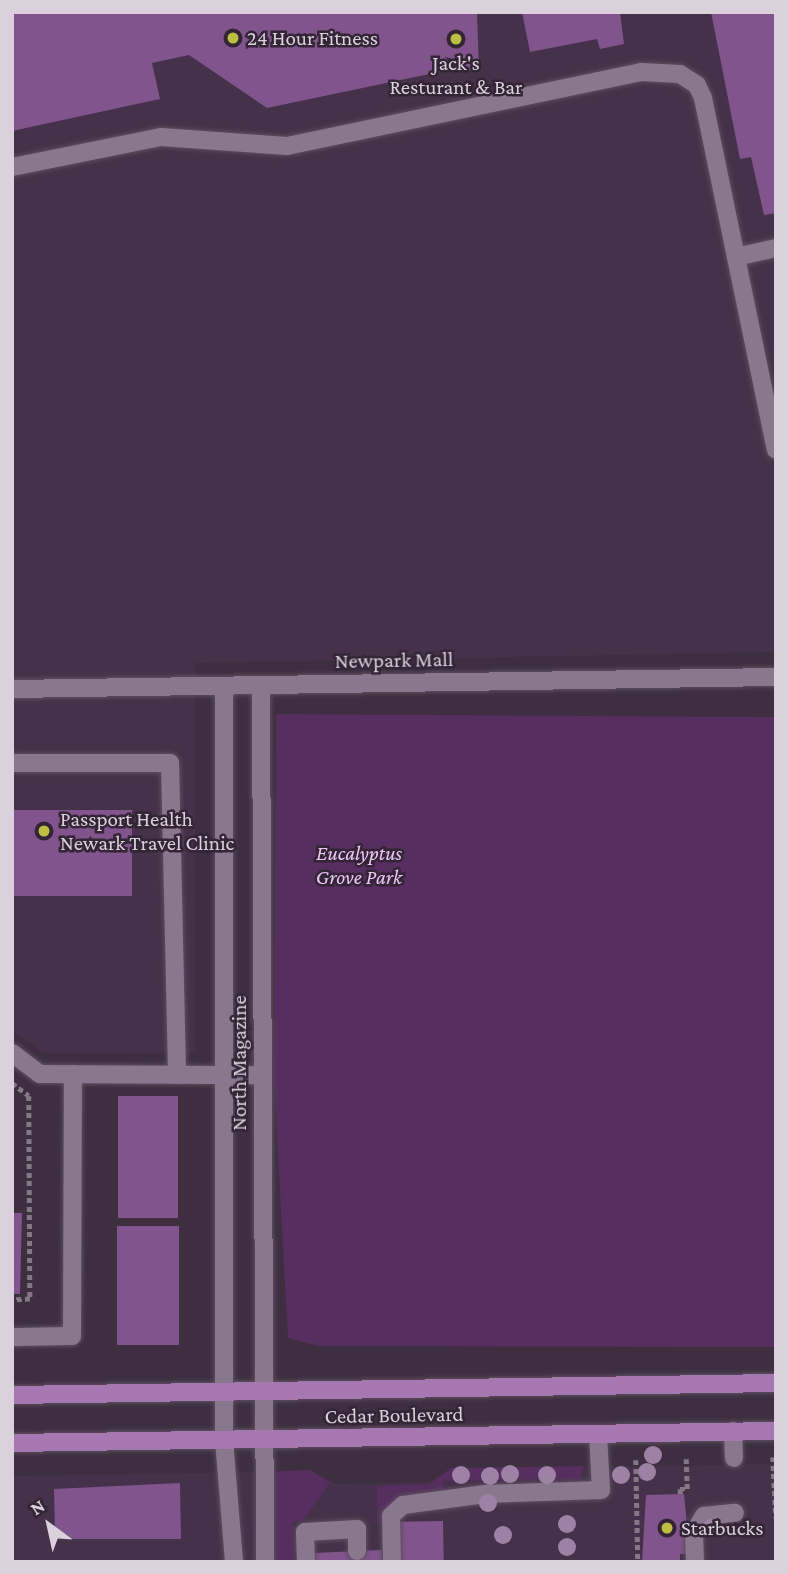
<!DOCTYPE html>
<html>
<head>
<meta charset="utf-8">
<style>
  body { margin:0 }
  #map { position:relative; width:788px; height:1574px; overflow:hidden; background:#3d2f40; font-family:"Crimson Pro",serif }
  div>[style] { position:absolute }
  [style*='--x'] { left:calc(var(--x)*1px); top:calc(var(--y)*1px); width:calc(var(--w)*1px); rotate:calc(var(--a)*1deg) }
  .built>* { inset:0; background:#45324a }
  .green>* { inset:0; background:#562e5f }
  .building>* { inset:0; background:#82548d; transform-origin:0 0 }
  .path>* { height:4.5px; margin-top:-2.25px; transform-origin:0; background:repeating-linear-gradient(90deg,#847887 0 5px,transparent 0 8.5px) }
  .roads { filter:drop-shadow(0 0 2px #5b4e5d) drop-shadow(0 0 2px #5b4e5d) }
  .minor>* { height:18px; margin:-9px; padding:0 9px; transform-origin:9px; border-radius:9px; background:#89788d }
  .major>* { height:18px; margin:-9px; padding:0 9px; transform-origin:9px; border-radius:9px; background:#a677b0 }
  .trees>* { width:18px; height:18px; margin:-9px; border-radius:50%; background:#9e82a5 }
  .dots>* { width:19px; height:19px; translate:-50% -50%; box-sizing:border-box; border:4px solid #332536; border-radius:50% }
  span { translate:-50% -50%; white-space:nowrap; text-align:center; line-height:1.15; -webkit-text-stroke:5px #332536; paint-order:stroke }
  .poi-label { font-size:21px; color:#dad1dc }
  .left { translate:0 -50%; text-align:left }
  .street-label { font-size:21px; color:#dad1dc }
  .park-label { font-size:21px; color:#eec6f7; font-style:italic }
  .frame { position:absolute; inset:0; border:14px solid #dad1dc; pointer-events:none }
  .north { position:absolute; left:14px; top:1490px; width:70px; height:70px; -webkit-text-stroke:5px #332536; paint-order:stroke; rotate:327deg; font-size:19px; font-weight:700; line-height:28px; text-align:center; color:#dad1dc }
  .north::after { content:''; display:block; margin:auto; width:24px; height:32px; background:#dad1dc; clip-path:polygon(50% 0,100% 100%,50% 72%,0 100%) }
</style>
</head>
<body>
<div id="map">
  <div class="built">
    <div style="clip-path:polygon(12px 12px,776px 12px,776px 652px,195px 663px,195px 1053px,43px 1053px,12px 1030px)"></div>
    <div style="clip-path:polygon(776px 1464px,776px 1562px,12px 1562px,12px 1476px,310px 1471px,335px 1484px,429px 1482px,452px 1469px)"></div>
  </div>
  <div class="green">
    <div style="clip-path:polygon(276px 714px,776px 717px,776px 1347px,318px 1346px,288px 1338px,274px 1084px)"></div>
    <div style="clip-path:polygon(584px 1466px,580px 1478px,568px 1482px,567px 1479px,443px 1481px,443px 1491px,404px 1496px,383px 1525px,377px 1524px,377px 1486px,430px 1484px,451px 1468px)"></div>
    <div style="clip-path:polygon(278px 1471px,310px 1470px,330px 1482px,303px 1521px,293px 1522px,294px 1562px,271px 1562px,277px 1545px,274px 1482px)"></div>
  </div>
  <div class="building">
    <div style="clip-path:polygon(12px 12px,477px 12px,479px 71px,453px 69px,267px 108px,189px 55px,152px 63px,160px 99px,12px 131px)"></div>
    <div style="clip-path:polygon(522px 12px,620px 12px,624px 44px,600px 49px,597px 39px,530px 52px)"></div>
    <div style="clip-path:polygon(711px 12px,776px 12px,776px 213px,764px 215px,751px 157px,740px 159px)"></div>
    <div style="left:12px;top:810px;width:120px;height:86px"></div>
    <div style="left:118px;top:1096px;width:60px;height:122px"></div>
    <div style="clip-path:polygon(12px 1213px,22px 1213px,20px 1294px,12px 1294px)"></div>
    <div style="left:117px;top:1226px;width:62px;height:119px"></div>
    <div style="clip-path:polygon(180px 1483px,181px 1539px,64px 1539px,55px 1530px,54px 1489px)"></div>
    <div style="clip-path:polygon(684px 1494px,690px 1554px,680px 1554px,680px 1562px,642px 1562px,646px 1495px)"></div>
    <div style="left:443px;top:1521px;width:41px;height:44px;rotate:89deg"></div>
    <div style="clip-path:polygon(382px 1550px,382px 1562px,313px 1562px,313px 1553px)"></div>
  </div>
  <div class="path">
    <div style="--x:12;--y:1083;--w:21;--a:37"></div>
    <div style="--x:29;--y:1096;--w:203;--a:89.7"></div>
    <div style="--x:30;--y:1299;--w:18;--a:177"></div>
    <div style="--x:773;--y:1457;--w:61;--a:87.2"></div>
    <div style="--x:636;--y:1460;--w:102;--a:88.9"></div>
    <div style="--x:680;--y:1494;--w:5;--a:-90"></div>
    <div style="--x:680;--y:1489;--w:7;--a:0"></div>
    <div style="--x:687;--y:1489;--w:30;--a:-92"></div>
  </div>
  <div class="roads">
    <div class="minor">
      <div style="--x:12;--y:167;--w:152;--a:-11.4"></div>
      <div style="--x:161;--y:137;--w:126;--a:4.1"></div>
      <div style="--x:287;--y:146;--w:362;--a:-11.8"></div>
      <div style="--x:641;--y:72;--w:39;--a:3"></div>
      <div style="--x:680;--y:74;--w:20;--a:33"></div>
      <div style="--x:697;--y:85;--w:14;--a:65"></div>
      <div style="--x:703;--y:98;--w:359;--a:78.3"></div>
      <div style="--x:736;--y:257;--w:41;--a:-12.7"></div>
      <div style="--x:261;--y:685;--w:877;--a:89.74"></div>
      <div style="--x:224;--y:686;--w:754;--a:90"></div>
      <div style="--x:224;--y:1440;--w:122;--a:85.3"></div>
      <div style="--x:12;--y:689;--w:764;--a:-0.9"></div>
      <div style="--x:12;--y:763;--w:158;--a:0"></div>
      <div style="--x:170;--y:763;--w:312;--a:88.7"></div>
      <div style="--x:12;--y:1053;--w:35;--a:37"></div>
      <div style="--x:40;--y:1074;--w:221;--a:0.3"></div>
      <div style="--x:12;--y:1337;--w:60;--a:-1"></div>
      <div style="--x:72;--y:1336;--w:262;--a:-89.8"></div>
      <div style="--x:733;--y:1431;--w:27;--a:88"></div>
      <div style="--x:306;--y:1562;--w:30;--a:-92"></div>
      <div style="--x:305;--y:1532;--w:52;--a:-3.3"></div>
      <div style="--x:357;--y:1529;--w:22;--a:90"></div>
      <div style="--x:392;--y:1562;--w:46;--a:-91.2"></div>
      <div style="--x:391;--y:1516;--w:16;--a:-43"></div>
      <div style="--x:403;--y:1505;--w:83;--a:-7.6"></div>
      <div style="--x:485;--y:1494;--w:116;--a:-2"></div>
      <div style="--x:601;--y:1490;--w:56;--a:-93.1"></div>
      <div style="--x:695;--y:1562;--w:30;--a:-92"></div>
      <div style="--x:694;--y:1532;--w:19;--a:-58"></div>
      <div style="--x:704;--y:1516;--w:31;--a:-6"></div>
    </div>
    <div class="major">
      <div style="--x:12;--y:1395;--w:764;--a:-0.9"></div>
      <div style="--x:12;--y:1443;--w:764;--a:-0.9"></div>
    </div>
  </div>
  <div class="trees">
    <div style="left:653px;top:1455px"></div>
    <div style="left:647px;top:1472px"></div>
    <div style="left:510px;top:1474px"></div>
    <div style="left:461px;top:1475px"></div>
    <div style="left:547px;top:1475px"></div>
    <div style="left:621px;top:1475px"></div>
    <div style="left:490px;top:1476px"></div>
    <div style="left:488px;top:1503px"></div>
    <div style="left:567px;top:1524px"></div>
    <div style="left:711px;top:1528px"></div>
    <div style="left:503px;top:1535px"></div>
    <div style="left:567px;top:1547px"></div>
  </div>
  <div class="dots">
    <div style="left:233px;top:38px;background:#bdbf43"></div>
    <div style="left:456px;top:39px;background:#bdbf43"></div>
    <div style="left:44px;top:831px;background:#bdbf43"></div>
    <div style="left:667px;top:1528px;background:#bdbf43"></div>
  </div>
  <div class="poi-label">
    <span class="left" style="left:247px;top:38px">24 Hour Fitness</span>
    <span style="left:456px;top:75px">Jack's<br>Resturant &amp; Bar</span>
    <span class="left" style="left:60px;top:831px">Passport Health<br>Newark Travel Clinic</span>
    <span class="left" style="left:681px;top:1528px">Starbucks</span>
  </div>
  <div class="street-label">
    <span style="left:394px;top:660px;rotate:-1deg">Newpark Mall</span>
    <span style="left:239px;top:1063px;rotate:-90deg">North Magazine</span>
    <span style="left:394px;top:1415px;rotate:-1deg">Cedar Boulevard</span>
  </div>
  <div class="park-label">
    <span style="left:359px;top:865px">Eucalyptus<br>Grove Park</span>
  </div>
  <div class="frame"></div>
  <div class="north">N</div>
</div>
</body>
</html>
